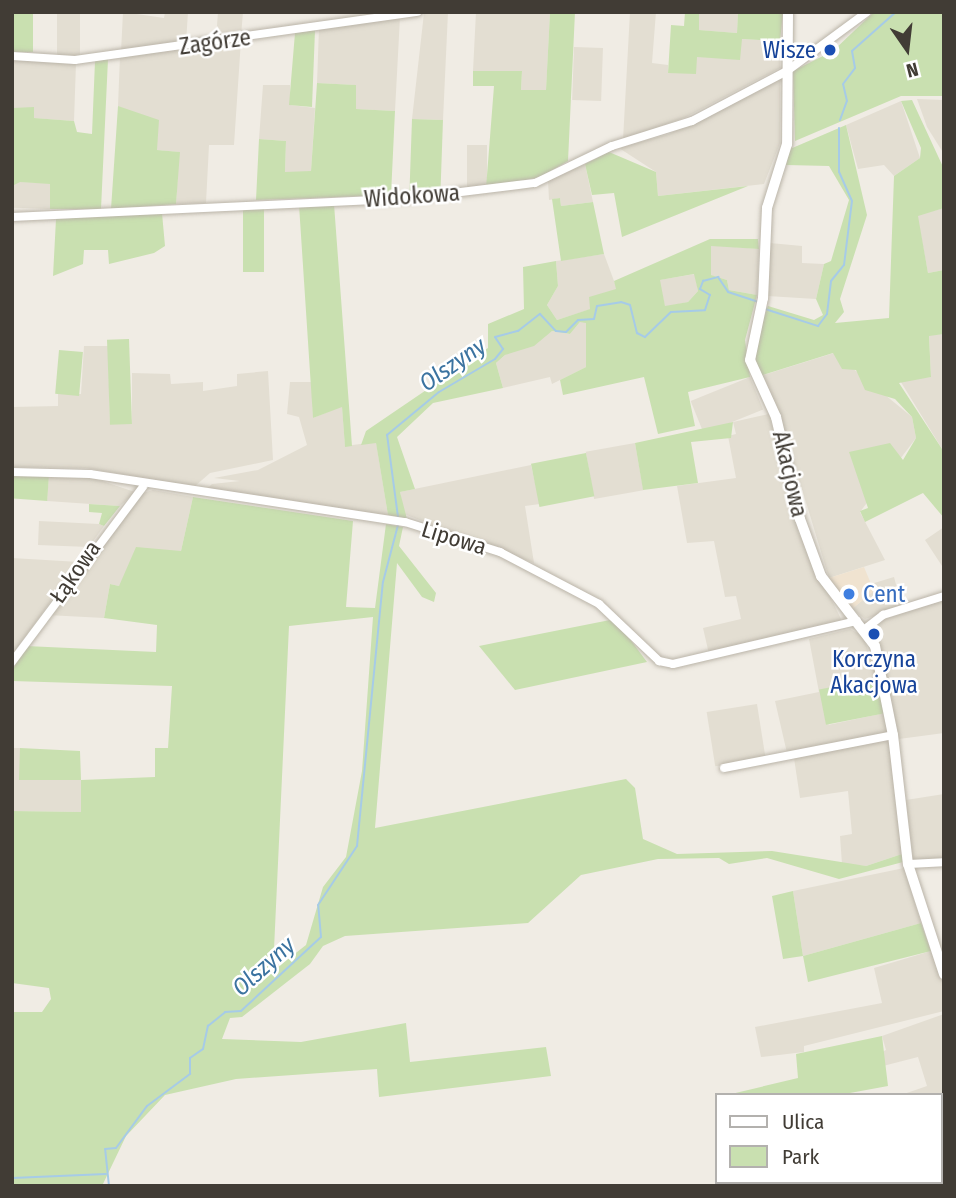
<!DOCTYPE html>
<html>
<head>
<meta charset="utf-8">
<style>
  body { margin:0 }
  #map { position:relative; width:956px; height:1198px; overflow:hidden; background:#f0ece4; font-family:"Fira Sans Condensed",sans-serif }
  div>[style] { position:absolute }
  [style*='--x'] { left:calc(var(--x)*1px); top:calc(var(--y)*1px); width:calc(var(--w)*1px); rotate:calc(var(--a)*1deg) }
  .residential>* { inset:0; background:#e3ded2; transform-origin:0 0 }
  .commercial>* { inset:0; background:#f0e3d0 }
  .green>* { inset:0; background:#c9e0b0; transform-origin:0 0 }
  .stream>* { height:2px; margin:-1px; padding:0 1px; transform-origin:1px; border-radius:1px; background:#a6cbe7 }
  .roads { filter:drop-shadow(0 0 2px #bab4a8) drop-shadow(0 0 2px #bab4a8) }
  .minor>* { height:8px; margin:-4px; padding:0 4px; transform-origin:4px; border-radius:4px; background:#fff }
  .tertiary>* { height:10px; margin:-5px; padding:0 5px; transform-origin:5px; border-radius:5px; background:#fff }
  .dots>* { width:19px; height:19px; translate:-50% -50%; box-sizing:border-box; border:4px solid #fff; border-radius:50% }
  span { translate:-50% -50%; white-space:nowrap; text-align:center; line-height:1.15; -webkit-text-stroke:5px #fff; paint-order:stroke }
  .street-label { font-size:23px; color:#413c35 }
  .transit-label { font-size:23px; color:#164399 }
  .right { translate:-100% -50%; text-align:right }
  .shop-label { font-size:23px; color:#366cbe }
  .left { translate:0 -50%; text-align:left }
  .water-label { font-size:24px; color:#3b73a0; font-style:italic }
  .frame { position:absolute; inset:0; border:14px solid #413c35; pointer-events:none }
  .legend { position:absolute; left:715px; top:1093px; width:228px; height:91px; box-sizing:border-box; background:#fff; border:2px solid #b3b1ae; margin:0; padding:9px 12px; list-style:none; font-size:21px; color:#413c35 }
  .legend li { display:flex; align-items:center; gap:14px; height:35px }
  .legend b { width:35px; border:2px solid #b3b1ae }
  .north { position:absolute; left:872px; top:14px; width:70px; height:70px; -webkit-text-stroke:5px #fff; paint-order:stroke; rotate:166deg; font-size:19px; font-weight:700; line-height:28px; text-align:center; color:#413c35 }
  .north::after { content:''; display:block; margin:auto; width:24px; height:32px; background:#413c35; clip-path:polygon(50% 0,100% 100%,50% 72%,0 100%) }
</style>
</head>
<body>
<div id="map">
  <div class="residential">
    <div style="left:57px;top:12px;width:23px;height:47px"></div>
    <div style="clip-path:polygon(123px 12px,164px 18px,165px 12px,188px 12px,186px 43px,121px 52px)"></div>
    <div style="clip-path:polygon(218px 12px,243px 12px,241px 36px,216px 39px)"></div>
    <div style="clip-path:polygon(448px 12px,443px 120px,412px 119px,424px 13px)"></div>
    <div style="clip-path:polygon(476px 12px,550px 12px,546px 91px,521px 90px,522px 71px,473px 71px)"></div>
    <div style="clip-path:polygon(630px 12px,656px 12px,652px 63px,668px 65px,668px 73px,696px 73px,696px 57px,741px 39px,780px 41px,780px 68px,686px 117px,623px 140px)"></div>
    <div style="clip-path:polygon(699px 12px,738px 12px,737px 33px,698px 30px)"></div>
    <div style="clip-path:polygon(400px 17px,395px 111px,355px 109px,355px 85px,317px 83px,319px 28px)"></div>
    <div style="clip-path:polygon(241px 40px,234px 145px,209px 145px,206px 203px,176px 204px,179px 152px,157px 150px,118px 106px,120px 56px)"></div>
    <div style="left:574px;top:47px;width:29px;height:53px;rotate:2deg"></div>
    <div style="clip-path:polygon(12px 59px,76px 63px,74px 121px,33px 118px,13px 109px,12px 138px)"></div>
    <div style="clip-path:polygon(780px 78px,780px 143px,764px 184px,658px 196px,656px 172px,619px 148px,669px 134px)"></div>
    <div style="clip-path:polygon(263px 85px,290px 85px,290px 105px,315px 108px,311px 172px,285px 172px,286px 141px,259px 139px)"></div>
    <div style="clip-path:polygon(917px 99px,944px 100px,944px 154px,927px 127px)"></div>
    <div style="clip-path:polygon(901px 101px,920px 158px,894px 176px,884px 165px,858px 169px,846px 125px)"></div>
    <div style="left:467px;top:145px;width:20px;height:45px"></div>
    <div style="clip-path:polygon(585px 164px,593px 202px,561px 206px,560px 198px,549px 200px,548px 180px)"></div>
    <div style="left:51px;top:183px;width:26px;height:37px;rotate:92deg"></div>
    <div style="clip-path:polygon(944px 208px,944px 270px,928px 273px,917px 215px)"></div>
    <div style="clip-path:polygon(770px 243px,802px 246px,802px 263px,824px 264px,816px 299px,767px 296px)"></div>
    <div style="clip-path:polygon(711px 245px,759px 249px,757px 295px,729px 290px,727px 280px,710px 275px)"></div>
    <div style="clip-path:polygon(604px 254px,617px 289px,591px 309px,557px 320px,547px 305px,558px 286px,556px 261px)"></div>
    <div style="clip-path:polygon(695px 274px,698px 291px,688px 302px,665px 307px,659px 280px)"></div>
    <div style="clip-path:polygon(580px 322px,586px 322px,586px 367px,552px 384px,550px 377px,503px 388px,496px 363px,505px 355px,552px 331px,570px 334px)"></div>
    <div style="clip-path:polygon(944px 334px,944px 452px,899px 379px,931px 377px,929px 335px)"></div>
    <div style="clip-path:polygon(84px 346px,108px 346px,110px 424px,132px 424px,132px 373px,170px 374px,171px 384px,203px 382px,203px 391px,237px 386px,237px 374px,268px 371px,273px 460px,210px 473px,194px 487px,86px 468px,12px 467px,12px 407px,58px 406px,58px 394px,81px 394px)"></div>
    <div style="clip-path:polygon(834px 353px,912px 417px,916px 438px,860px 512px,885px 560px,829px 578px,778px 410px,760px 376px)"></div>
    <div style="left:750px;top:377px;width:35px;height:64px;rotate:68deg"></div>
    <div style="clip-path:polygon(290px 382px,312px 382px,313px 418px,342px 406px,345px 446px,376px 442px,388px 515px,204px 492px,212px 484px,240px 481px,214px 478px,258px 470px,307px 445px,299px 417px,287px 414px)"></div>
    <div style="clip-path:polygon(769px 414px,799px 534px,843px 623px,709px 654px,703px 628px,741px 619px,736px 596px,725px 597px,714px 541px,687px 543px,677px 486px,736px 478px,728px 436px,736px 434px,733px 422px)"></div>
    <div style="left:635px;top:443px;width:48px;height:50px;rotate:80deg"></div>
    <div style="clip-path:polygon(531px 465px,540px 504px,525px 506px,534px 563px,404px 514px,400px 492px)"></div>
    <div style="clip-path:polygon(49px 475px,90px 477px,135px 492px,120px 506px,47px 501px)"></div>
    <div style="clip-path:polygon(153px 490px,193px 497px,181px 551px,119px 586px,110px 584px,104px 618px,47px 615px,143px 493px)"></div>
    <div style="clip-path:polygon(39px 521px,99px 524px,104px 526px,89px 547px,38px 545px)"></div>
    <div style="clip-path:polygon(944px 527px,944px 569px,925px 540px)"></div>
    <div style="clip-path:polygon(12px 558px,79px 562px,12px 655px)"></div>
    <div style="clip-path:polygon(894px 577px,902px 607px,865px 619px,852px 609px,873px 591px,871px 584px)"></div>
    <div style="clip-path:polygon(944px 600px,944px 733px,899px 739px,873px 630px,876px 622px)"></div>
    <div style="clip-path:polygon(850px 629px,863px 636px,878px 678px,828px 725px,885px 713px,888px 733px,787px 753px,775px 701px,819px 692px,809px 639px)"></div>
    <div style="left:757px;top:704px;width:55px;height:51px;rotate:81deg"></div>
    <div style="clip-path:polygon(890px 738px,902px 854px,866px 866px,842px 864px,840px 836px,852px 834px,848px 791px,800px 798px,794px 758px)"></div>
    <div style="clip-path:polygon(12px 748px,20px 748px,20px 780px,81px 780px,81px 812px,12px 811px)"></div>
    <div style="clip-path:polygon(944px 794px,944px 860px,913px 860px,906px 800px)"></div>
    <div style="clip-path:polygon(904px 868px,921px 923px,803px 956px,793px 891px)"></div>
    <div style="clip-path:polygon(931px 951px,944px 986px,944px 1011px,804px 1046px,804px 1052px,761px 1057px,755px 1027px,882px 1003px,874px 968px)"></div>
    <div style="clip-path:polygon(944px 1014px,944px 1177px,940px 1178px,940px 1095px,901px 1095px,927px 1086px,918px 1057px,883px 1066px,880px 1053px,886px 1050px,882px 1036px)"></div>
  </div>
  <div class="commercial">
    <div style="clip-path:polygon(864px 567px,874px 591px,852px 609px,837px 598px,829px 578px)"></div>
  </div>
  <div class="green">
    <div style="left:12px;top:12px;width:21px;height:40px"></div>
    <div style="clip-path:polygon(550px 12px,575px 12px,568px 161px,540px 177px,486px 188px,494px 86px,473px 86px,473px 71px,522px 71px,521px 90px,546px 90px)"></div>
    <div style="clip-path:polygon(685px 12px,699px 12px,699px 30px,737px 33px,738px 12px,783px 12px,780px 41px,742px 39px,740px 60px,697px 57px,696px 74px,668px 73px,671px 25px,684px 26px)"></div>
    <div style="clip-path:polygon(874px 12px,944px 12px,944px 96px,901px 96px,795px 141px,793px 71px,833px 51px)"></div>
    <div style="clip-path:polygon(315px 30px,312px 107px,289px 105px,295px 33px)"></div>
    <div style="clip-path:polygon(108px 59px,101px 209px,50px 209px,50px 184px,20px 182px,14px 185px,12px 212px,13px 108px,34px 107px,34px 118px,74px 121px,77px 132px,92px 134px,95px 61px)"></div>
    <div style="clip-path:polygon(317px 83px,356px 85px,356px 109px,395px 111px,391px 195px,256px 200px,259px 139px,286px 141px,285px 172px,311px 171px)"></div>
    <div style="clip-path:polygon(912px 100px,944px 169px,944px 208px,918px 216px,928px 273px,944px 270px,944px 334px,929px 336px,931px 377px,899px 383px,944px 452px,944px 518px,923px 493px,865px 522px,860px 511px,868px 508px,849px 452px,890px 443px,903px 460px,916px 438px,912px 417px,895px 399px,865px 390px,856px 370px,842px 369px,833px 353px,760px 376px,753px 350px,768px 306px,814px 320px,823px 315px,816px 299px,824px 264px,831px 261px,849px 200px,829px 166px,786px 165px,790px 149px,846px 125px,867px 215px,840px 299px,844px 312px,835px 323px,889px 318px,894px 176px,920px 158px,921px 148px,901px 101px)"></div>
    <div style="clip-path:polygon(118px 106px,159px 120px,157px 150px,180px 152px,176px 204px,111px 209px)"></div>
    <div style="left:412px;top:119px;width:31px;height:75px;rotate:2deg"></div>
    <div style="clip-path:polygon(609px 152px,656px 172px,658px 196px,748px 186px,622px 237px,614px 193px,592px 195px,585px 164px)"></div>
    <div style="clip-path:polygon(560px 198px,561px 206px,593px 202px,604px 254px,561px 261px,552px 199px)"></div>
    <div style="clip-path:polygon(334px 204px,352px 446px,345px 447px,342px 407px,313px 418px,299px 205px)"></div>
    <div style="left:264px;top:207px;width:65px;height:21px;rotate:90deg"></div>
    <div style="clip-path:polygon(162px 213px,165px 246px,154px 253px,109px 264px,108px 250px,84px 250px,83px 264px,53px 276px,56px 219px)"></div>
    <div style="clip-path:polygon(evenodd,710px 239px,758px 239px,759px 249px,711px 246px,711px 275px,727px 280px,729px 290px,757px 295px,745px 340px,750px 377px,688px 392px,695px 426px,658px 434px,644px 377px,563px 395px,560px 380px,586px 367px,586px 323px,580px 322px,570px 334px,552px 331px,534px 346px,505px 355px,496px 363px,503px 388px,433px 403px,397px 437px,415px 489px,400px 492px,407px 519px,388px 515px,376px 443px,361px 445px,366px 431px,488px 348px,488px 324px,524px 309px,523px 267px,556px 261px,558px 286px,547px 305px,557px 320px,590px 309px,589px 297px,616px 289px,614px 281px,710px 239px,694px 274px,698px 291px,688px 302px,665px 306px,660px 280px,694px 274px)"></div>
    <div style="left:129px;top:339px;width:85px;height:22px;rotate:88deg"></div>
    <div style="left:59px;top:350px;width:24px;height:44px;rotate:5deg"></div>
    <div style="clip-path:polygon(733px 422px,731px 438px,691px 442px,698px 483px,643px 490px,635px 443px)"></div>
    <div style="left:586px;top:453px;width:44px;height:56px;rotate:79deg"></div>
    <div style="left:49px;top:475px;width:26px;height:37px;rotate:94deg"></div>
    <div style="clip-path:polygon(evenodd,193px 497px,353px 521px,346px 607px,375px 608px,386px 524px,403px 527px,399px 546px,436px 593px,434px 602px,422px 597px,397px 563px,375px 828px,626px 779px,635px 788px,643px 839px,677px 854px,772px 851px,866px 866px,902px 854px,903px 862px,839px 879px,767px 858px,729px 864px,719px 858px,658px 859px,581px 875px,528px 923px,345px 936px,323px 946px,310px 964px,242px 1017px,230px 1018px,222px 1039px,301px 1042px,406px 1023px,410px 1062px,546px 1047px,551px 1076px,379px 1097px,377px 1069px,236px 1079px,165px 1095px,126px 1136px,102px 1186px,12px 1186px,12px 1012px,42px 1012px,51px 999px,49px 988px,12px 983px,12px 811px,81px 812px,81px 780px,19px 780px,20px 748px,80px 751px,81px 780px,155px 777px,155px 748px,168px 748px,172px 686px,12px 681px,12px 671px,26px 646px,156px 652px,157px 625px,104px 618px,110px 584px,119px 586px,136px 547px,181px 551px,193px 497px,373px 617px,362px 771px,346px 857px,323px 887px,306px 945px,273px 971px,289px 626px,373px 617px)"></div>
    <div style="clip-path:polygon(89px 504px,120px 506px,104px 526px,99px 524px,102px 513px,89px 512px)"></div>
    <div style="clip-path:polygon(615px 619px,647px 662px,515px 690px,479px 646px)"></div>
    <div style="left:878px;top:678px;width:36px;height:60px;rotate:79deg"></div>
    <div style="clip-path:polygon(793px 891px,803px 956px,921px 923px,931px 951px,808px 982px,803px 956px,783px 959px,772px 896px)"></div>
    <div style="clip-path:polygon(882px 1036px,888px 1086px,839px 1095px,727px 1095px,798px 1078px,796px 1054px)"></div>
  </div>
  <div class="stream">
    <div style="--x:840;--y:120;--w:20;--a:-70"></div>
    <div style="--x:847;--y:101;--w:17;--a:-103"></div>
    <div style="--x:843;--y:84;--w:20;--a:-53"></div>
    <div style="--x:855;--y:68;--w:17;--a:-100"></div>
    <div style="--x:852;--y:51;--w:59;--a:-41.6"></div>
    <div style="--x:765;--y:309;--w:56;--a:17.8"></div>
    <div style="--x:818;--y:326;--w:15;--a:-53"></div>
    <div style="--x:827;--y:314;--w:33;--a:-83"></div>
    <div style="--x:831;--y:281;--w:21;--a:-51"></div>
    <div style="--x:844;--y:265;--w:64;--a:-82.9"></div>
    <div style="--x:852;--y:201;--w:32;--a:-114"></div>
    <div style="--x:839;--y:172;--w:44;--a:-90"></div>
    <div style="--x:398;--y:517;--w:83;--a:-97.6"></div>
    <div style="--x:387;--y:435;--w:67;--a:-39.6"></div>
    <div style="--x:439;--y:392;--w:65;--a:-30.5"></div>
    <div style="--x:495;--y:359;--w:13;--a:-51"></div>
    <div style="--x:503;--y:349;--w:14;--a:-124"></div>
    <div style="--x:495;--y:337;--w:24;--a:-15"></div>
    <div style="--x:518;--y:331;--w:28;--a:-38"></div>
    <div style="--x:540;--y:314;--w:23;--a:47"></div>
    <div style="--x:556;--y:331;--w:10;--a:6"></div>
    <div style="--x:566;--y:332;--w:17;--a:-45"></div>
    <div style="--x:578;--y:320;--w:16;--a:-4"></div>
    <div style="--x:594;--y:319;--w:13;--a:-77"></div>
    <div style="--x:597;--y:306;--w:24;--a:-9"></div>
    <div style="--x:621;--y:302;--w:9;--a:18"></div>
    <div style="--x:630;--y:305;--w:29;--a:76"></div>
    <div style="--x:637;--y:333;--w:9;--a:27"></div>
    <div style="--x:645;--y:337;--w:36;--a:-44"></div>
    <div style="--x:671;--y:312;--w:34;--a:-3"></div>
    <div style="--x:705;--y:310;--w:16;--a:-72"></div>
    <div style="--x:710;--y:295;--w:12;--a:-149"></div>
    <div style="--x:700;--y:289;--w:9;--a:-69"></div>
    <div style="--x:703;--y:281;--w:16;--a:-15"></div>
    <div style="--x:718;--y:277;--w:18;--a:56"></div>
    <div style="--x:728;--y:292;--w:33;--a:18"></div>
    <div style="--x:12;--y:1178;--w:94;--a:-2.4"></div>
    <div style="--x:109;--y:1186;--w:37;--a:-96"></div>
    <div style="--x:105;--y:1149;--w:11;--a:-5"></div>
    <div style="--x:116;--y:1148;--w:52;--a:-53.6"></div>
    <div style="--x:147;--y:1106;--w:54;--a:-36.7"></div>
    <div style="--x:190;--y:1074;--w:16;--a:-90"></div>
    <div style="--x:190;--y:1058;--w:16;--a:-35"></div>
    <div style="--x:203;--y:1049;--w:24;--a:-78"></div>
    <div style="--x:208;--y:1026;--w:22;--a:-39"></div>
    <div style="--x:225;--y:1012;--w:16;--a:-4"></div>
    <div style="--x:241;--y:1011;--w:109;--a:-42.8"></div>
    <div style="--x:321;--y:937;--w:32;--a:-95"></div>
    <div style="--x:318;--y:905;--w:71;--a:-56.5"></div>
    <div style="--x:357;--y:846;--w:265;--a:-84.4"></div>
    <div style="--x:383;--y:582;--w:59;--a:-75.3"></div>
  </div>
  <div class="roads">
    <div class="minor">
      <div style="--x:12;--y:56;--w:63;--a:3.6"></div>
      <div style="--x:75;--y:60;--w:346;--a:-8"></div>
      <div style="--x:12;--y:217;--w:400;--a:-2.7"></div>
      <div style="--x:412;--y:198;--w:124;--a:-7"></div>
      <div style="--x:535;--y:183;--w:85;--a:-25.7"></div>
      <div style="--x:612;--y:146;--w:84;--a:-17.4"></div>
      <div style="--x:692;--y:121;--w:107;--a:-27.8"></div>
      <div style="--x:787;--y:71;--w:99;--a:-36.4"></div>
      <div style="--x:12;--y:472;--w:78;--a:1.5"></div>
      <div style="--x:90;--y:474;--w:319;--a:8.7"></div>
      <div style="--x:405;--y:522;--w:100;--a:17.5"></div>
      <div style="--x:500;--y:552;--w:112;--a:27.7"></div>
      <div style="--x:599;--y:604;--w:83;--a:43.5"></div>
      <div style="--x:659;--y:661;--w:14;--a:12"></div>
      <div style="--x:673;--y:664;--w:189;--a:-13.2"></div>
      <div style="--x:865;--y:629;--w:23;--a:-38"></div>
      <div style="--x:883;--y:615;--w:64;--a:-17.3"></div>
      <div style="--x:12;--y:662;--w:219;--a:-53.2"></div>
      <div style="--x:724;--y:768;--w:172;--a:-11"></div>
      <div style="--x:908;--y:864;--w:36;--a:-3"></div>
    </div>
    <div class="tertiary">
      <div style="--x:788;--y:12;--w:132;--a:90.4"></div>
      <div style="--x:787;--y:144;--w:67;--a:107.4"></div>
      <div style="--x:767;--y:208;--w:90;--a:92.5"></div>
      <div style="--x:763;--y:298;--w:63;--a:101.8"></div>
      <div style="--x:750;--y:360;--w:63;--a:65.5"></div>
      <div style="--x:776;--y:417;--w:105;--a:76.8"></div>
      <div style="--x:800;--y:519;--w:61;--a:69.8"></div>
      <div style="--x:821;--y:576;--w:88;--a:52.4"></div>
      <div style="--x:875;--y:646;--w:91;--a:78.6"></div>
      <div style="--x:893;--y:735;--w:130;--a:83.4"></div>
      <div style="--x:908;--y:864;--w:116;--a:71.9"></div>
    </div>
  </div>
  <div class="dots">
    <div style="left:830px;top:50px;background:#1a4fb4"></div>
    <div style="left:849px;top:594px;background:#3f7fe0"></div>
    <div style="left:874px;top:634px;background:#1a4fb4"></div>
  </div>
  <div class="street-label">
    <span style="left:215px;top:42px;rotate:-8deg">Zagórze</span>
    <span style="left:412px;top:196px;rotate:-4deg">Widokowa</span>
    <span style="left:790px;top:474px;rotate:77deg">Akacjowa</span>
    <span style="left:454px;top:538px;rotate:17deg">Lipowa</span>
    <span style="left:75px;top:572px;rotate:-55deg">Łąkowa</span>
  </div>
  <div class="transit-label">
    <span class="right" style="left:816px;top:50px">Wisze</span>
    <span style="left:874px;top:672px">Korczyna<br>Akacjowa</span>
  </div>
  <div class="shop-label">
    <span class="left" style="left:863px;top:594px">Cent</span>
  </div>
  <div class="water-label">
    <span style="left:453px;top:365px;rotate:-35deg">Olszyny</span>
    <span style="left:264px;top:967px;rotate:-42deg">Olszyny</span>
  </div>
  <div class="frame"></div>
  <ul class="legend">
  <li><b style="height:9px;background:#fff"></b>Ulica</li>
  <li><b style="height:19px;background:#c9e0b0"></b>Park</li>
  </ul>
  <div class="north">N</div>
</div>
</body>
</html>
